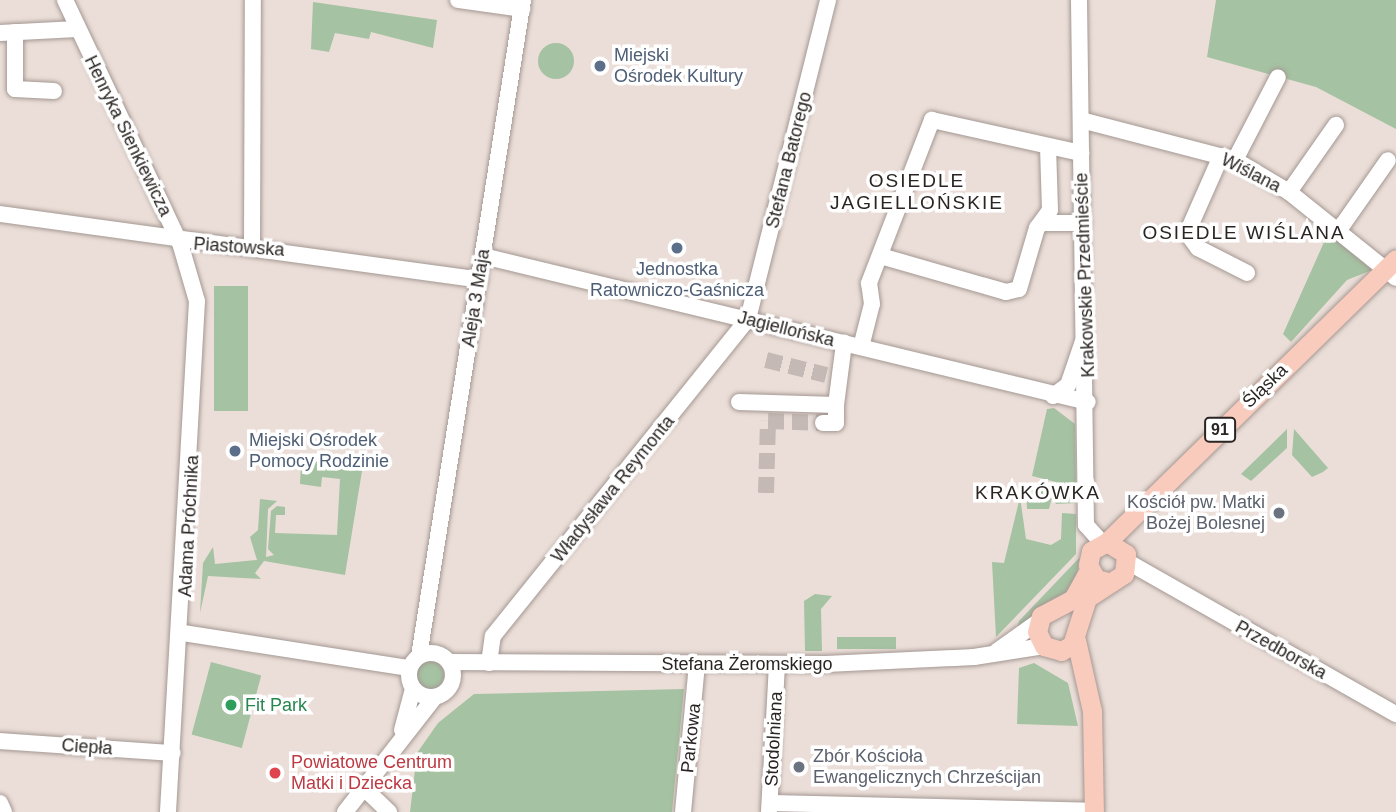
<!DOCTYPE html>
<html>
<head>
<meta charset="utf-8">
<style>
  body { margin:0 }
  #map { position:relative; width:1396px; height:812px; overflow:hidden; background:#ebded8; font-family:Arial,sans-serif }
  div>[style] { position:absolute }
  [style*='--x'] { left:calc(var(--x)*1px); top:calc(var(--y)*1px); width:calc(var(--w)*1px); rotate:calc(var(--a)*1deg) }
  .green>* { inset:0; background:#a5c2a2; transform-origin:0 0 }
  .round { border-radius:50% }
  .minor-tunnel>* { height:16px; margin-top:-8px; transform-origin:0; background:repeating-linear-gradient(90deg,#c4b9b4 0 16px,transparent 0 24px) }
  .roads { filter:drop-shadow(0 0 2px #a49893) drop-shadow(0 0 2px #a49893) }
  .minor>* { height:16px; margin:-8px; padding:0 8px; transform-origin:8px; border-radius:8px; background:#fff }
  .minor>.ring { margin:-8px; padding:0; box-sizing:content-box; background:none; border:16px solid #fff; border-radius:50% }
  .major>* { height:19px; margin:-9.5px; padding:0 9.5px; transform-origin:9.5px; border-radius:9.5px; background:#f9cbbc }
  .dots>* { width:19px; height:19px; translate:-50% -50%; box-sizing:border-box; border:4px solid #fff; border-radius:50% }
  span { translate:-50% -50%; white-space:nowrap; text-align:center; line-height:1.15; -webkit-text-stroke:7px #fff; paint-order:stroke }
  .shield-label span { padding:2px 5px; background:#fff; border:2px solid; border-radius:5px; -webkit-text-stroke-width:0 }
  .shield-label { font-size:16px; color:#2a2523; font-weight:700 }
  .service-label { font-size:18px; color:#4e5e75 }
  .left { translate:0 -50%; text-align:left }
  .street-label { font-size:18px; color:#2a2523 }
  .worship-label { font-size:18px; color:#5b616d }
  .right { translate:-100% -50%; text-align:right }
  .leisure-label { font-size:18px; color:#27864d }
  .health-label { font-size:18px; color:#be3a42 }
  .neighbourhood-label { font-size:19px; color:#2a2523; letter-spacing:2px }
</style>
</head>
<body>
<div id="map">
  <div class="green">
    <div style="clip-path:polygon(1216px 0,1396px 0,1396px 129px,1316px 87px,1207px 57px)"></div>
    <div style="clip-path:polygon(313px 2px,437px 20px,433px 48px,371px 32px,369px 39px,335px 33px,329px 52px,311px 49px)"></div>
    <div class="round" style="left:538px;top:43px;width:36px;height:36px"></div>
    <div style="clip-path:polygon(1329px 231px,1372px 270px,1347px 280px,1291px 342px,1283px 334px)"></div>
    <div style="left:214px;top:286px;width:34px;height:125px"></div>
    <div style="clip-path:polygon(1054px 408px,1075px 424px,1076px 487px,1032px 476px,1047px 409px)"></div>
    <div style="clip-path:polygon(1287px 429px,1287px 448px,1251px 481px,1241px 474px)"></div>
    <div style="clip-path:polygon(1294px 429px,1328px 468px,1323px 472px,1312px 477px,1292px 455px)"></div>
    <div style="clip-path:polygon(301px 461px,363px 465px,345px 575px,264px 561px,255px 573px,261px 579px,208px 576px,200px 613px,203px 563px,213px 547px,215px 564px,257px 560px,250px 537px,258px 530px,260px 499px,277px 501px,268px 509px,266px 557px,274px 555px,268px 549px,271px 511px,277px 506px,285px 507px,285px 515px,276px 515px,275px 533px,337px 535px,340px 479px,322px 477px,321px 487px,300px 484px)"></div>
    <div style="clip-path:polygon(1034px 485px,1076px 495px,1076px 503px,1056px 504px,1052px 497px,1049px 509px,1027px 509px,1026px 492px)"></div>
    <div style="clip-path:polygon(1020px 497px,1026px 539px,1051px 545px,1061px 539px,1062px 513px,1076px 514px,1076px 554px,996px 637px,992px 562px,1004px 563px)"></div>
    <div style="clip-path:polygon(1080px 557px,1074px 590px,1017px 629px,1019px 621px)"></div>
    <div style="clip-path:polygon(815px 594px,832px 596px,821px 609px,822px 651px,805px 651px,804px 601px)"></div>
    <div style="left:896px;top:637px;width:12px;height:59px;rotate:90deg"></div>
    <div class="round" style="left:416px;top:661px;width:28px;height:28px"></div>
    <div style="left:211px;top:662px;width:52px;height:75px;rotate:15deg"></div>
    <div style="clip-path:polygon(1034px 663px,1068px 683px,1078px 726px,1017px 724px,1019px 668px)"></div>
    <div style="clip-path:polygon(684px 689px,672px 812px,410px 812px,417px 753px,438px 723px,474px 694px)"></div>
  </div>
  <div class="minor-tunnel">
    <div style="--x:766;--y:360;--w:62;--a:14"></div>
    <div style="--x:766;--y:493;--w:72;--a:-88.4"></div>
    <div style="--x:768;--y:421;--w:55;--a:2.1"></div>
  </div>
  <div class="roads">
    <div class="minor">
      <div style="--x:65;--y:0;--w:269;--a:64.7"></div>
      <div style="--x:180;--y:243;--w:60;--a:73.7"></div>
      <div style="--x:197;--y:301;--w:512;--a:93.25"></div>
      <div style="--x:458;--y:0;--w:65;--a:8"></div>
      <div style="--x:1079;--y:0;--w:525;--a:89.24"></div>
      <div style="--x:1086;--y:525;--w:24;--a:48"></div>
      <div style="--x:15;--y:32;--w:57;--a:90"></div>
      <div style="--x:15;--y:89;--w:39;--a:3"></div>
      <div style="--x:0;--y:33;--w:77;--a:-3"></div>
      <div style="--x:1081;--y:120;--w:159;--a:14.6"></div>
      <div style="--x:1235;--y:160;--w:63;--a:30.7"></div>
      <div style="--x:1289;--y:192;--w:137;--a:38.8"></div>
      <div style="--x:1221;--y:156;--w:84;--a:113.8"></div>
      <div style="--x:1187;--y:233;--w:19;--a:54"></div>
      <div style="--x:1198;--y:248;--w:55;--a:27"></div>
      <div style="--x:1235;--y:160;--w:93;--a:-62.6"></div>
      <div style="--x:1289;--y:192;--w:82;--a:-55"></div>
      <div style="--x:0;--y:214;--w:484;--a:7.8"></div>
      <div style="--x:1042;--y:223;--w:41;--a:0"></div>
      <div style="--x:1339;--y:230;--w:85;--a:-55"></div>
      <div style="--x:252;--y:245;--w:245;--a:-89.8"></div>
      <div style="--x:483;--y:256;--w:622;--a:13.57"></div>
      <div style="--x:884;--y:257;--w:127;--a:16"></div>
      <div style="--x:1006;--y:292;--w:13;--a:-13"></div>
      <div style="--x:1019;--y:289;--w:64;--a:-73.6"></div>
      <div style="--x:1037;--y:228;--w:22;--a:-54"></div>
      <div style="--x:1050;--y:210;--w:63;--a:-91.8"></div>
      <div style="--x:861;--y:347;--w:44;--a:-75.7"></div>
      <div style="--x:872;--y:304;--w:21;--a:-98"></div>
      <div style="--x:869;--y:283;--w:175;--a:-68.9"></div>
      <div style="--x:932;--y:120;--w:153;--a:12.5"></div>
      <div style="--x:1053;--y:396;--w:19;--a:-36"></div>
      <div style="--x:1068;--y:385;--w:46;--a:-71.2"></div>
      <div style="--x:739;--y:402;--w:97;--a:1.8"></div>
      <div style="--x:836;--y:405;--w:63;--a:-82.6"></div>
      <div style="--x:823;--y:423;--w:13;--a:0"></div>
      <div style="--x:836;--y:423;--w:18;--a:-90"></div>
      <div style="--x:1128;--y:562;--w:308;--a:29.6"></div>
      <div style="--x:183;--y:633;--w:229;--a:8.8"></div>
      <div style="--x:997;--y:651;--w:50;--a:-35.3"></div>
      <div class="ring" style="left:409px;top:653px;width:28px;height:28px"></div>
      <div style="--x:419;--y:656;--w:664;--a:-80.99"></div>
      <div style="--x:449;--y:662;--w:377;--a:0.3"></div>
      <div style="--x:826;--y:664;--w:148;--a:-2.7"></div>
      <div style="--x:974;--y:657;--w:71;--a:-8.9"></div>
      <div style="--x:489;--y:663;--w:27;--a:-82"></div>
      <div style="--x:493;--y:636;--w:407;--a:-51.2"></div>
      <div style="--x:748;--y:319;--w:329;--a:-75.9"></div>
      <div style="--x:402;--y:730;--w:42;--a:-75"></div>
      <div style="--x:0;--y:741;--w:173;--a:4"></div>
      <div style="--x:364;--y:788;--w:35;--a:44"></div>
      <div style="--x:0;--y:803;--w:10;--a:66"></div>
      <div style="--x:770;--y:803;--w:324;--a:1.4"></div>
      <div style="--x:345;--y:812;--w:146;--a:-52"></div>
      <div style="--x:683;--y:812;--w:149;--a:-84.6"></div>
      <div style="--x:769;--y:812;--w:147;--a:-86.9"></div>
    </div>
    <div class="major">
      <div style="--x:1107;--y:542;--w:404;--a:-44.4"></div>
      <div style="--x:1089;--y:570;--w:33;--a:119"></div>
      <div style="--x:1073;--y:599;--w:36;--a:152"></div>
      <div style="--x:1041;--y:616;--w:16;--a:104"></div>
      <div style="--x:1037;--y:632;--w:16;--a:63"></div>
      <div style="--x:1044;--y:646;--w:18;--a:16"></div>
      <div style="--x:1061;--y:651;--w:13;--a:-29"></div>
      <div style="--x:1072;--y:645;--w:49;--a:-72.3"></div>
      <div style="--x:1087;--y:598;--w:44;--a:-33"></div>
      <div style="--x:1124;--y:574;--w:20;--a:-84"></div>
      <div style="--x:1126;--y:554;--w:22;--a:-148"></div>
      <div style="--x:1107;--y:542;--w:18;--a:151"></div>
      <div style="--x:1091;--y:551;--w:14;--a:102"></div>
      <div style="--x:1088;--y:565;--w:16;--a:60"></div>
      <div style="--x:1096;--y:579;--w:12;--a:14"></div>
      <div style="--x:1076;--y:640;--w:73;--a:77.3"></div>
      <div style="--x:1092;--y:711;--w:101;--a:88.9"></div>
    </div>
  </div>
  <div class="dots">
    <div style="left:600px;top:66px;background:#5c6f8a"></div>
    <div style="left:677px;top:248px;background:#5c6f8a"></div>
    <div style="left:235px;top:451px;background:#5c6f8a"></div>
    <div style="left:1279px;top:513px;background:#6b7280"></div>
    <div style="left:231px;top:705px;background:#2e9e5b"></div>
    <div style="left:799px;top:767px;background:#6b7280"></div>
    <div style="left:275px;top:773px;background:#e0444e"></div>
  </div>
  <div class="shield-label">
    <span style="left:1220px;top:430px">91</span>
  </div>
  <div class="service-label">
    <span class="left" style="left:614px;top:66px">Miejski<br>Ośrodek Kultury</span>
    <span style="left:677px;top:280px">Jednostka<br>Ratowniczo-Gaśnicza</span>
    <span class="left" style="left:249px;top:451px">Miejski Ośrodek<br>Pomocy Rodzinie</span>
  </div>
  <div class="street-label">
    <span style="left:128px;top:136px;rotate:64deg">Henryka Sienkiewicza</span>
    <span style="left:789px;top:160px;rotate:-76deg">Stefana Batorego</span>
    <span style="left:1251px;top:173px;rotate:27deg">Wiślana</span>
    <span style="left:239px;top:247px;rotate:4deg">Piastowska</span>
    <span style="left:1085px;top:275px;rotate:-92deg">Krakowskie Przedmieście</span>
    <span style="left:476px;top:298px;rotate:-81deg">Aleja 3 Maja</span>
    <span style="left:786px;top:329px;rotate:14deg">Jagiellońska</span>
    <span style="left:1265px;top:386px;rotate:-44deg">Śląska</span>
    <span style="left:613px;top:489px;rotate:-51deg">Władysława Reymonta</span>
    <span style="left:189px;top:526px;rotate:-87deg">Adama Próchnika</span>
    <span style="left:1281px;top:650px;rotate:29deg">Przedborska</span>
    <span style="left:747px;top:664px">Stefana Żeromskiego</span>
    <span style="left:691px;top:738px;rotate:-84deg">Parkowa</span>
    <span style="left:774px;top:739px;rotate:-87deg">Stodolniana</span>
    <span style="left:87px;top:747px;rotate:4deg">Ciepła</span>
  </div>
  <div class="worship-label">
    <span class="right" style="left:1265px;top:513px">Kościół pw. Matki<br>Bożej Bolesnej</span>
    <span class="left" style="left:813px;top:767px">Zbór Kościoła<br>Ewangelicznych Chrześcijan</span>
  </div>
  <div class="leisure-label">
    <span class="left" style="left:245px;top:705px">Fit Park</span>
  </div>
  <div class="health-label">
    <span class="left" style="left:291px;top:773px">Powiatowe Centrum<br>Matki i Dziecka</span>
  </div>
  <div class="neighbourhood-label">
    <span style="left:917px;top:192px">OSIEDLE<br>JAGIELLOŃSKIE</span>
    <span style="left:1244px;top:233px">OSIEDLE WIŚLANA</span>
    <span style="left:1038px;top:493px">KRAKÓWKA</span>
  </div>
</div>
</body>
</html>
